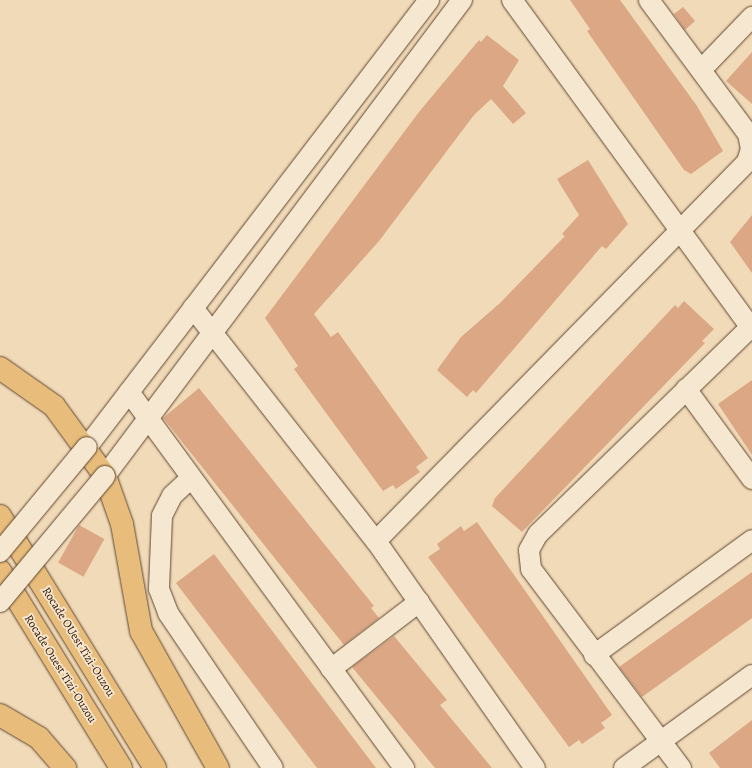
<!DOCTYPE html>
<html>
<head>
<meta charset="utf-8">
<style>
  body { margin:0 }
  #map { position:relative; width:752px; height:768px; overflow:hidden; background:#f1dab8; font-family:Alegreya,serif }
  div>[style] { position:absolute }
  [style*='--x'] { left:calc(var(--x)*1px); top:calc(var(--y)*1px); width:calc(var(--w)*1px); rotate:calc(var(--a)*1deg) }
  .building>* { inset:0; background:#dca784; transform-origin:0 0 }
  .roads { filter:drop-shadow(0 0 1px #60462f) drop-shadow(0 0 1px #60462f) }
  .minor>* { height:20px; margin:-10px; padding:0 10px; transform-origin:10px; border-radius:10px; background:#f6e7d1 }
  .trunk>* { height:22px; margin:-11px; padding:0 11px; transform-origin:11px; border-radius:11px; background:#e8bd7c }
  .bridges { filter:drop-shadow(0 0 1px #60462f) drop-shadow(0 0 1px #60462f) }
  .minor-bridge>* { height:20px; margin:-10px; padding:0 10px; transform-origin:10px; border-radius:10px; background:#f6e7d1 }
  span { translate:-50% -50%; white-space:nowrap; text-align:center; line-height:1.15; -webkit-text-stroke:3.5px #f6e7d1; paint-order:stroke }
  .street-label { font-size:12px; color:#301401 }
</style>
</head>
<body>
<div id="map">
  <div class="building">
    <div style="clip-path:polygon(570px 0,620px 0,697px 106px,723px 151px,691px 174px,684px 170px,587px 31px,590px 29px)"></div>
    <div style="clip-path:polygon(683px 7px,695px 21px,685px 30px,674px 14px)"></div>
    <div style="clip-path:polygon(487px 35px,519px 60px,503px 86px,526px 113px,513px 124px,491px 99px,474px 115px,379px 241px,314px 314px,331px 337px,338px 332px,428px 458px,416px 467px,420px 472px,396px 489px,393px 485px,383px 491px,294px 369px,298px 366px,265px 318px,419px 112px,479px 40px,481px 42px)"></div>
    <div style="clip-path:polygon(752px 52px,752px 104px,726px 81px)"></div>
    <div style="clip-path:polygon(588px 160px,628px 224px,606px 249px,602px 246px,476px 393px,473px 390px,467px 397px,437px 370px,461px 337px,500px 303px,565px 236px,562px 234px,579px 215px,557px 179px)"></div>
    <div style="clip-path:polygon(752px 215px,752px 273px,730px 242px)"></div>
    <div style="clip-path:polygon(684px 301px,714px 329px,702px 341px,705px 343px,522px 532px,492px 506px,495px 498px,675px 305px,678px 308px)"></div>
    <div style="clip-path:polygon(752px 380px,752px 455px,718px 404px)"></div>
    <div style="clip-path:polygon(199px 388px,374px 606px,371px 608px,379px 618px,344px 645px,163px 418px)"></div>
    <div style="clip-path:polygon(477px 522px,612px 715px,601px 723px,605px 728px,582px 744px,579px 740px,569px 747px,428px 557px,440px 549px,437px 544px,461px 526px,464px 531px)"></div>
    <div style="left:79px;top:525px;width:29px;height:43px;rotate:29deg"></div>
    <div style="clip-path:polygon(214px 554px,376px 768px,317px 768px,176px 583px)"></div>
    <div style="clip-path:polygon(752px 572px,752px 618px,642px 697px,619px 667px)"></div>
    <div style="clip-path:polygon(394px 636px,447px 700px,440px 705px,492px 768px,435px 768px,352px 667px)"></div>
    <div style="clip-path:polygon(752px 720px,752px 768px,720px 768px,709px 753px)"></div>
  </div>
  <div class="roads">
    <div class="minor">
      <div style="--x:512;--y:0;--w:407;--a:53.9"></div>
      <div style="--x:701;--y:70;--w:74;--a:-46.1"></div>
      <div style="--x:193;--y:308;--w:296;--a:51.9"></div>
      <div style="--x:376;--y:541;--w:277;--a:55"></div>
      <div style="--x:686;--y:389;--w:112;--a:53.7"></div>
      <div style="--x:129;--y:392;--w:466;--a:53.8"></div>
      <div style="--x:87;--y:447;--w:563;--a:-52.58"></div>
      <div style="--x:105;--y:476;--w:595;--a:-53.13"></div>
      <div style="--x:191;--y:478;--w:26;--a:137"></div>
      <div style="--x:172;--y:496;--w:22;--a:117"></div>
      <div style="--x:162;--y:516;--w:73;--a:92.4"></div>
      <div style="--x:159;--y:589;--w:26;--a:69"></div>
      <div style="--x:168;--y:613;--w:187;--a:55.9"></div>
      <div style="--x:376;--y:541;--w:530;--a:-45.61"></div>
      <div style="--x:747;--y:162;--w:14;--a:-73"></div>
      <div style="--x:751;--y:149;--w:15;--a:-101"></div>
      <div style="--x:748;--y:134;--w:167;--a:-126.5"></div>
      <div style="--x:594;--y:655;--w:195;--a:-36"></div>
      <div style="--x:331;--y:669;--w:111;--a:-37.3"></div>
      <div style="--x:624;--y:768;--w:158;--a:-36"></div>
      <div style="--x:681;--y:768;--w:249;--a:-127"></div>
      <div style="--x:531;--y:569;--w:19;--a:-96"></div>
      <div style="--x:529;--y:550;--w:18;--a:-61"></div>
      <div style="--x:538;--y:534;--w:298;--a:-44.2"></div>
    </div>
    <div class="trunk">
      <div style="--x:0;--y:368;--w:66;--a:35.1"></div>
      <div style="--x:54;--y:406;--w:87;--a:53.9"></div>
      <div style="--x:105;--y:476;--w:51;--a:70.5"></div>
      <div style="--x:122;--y:524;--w:109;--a:79.9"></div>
      <div style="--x:141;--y:631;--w:157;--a:60.7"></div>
      <div style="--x:0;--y:516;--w:296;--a:58.4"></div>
      <div style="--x:0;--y:571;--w:231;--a:58.4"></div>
      <div style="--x:0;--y:715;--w:45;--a:30.5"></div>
      <div style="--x:39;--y:738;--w:40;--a:49"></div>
    </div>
  </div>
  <div class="bridges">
    <div class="minor-bridge">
      <div style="--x:0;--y:552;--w:136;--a:-50.4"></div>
      <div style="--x:0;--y:602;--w:164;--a:-50.2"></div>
    </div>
  </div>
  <div class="street-label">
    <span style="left:78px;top:642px;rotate:58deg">Rocade OUest Tizi-Ouzou</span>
    <span style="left:60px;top:669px;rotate:58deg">Rocade Ouest Tizi-Ouzou</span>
  </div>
</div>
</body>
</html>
